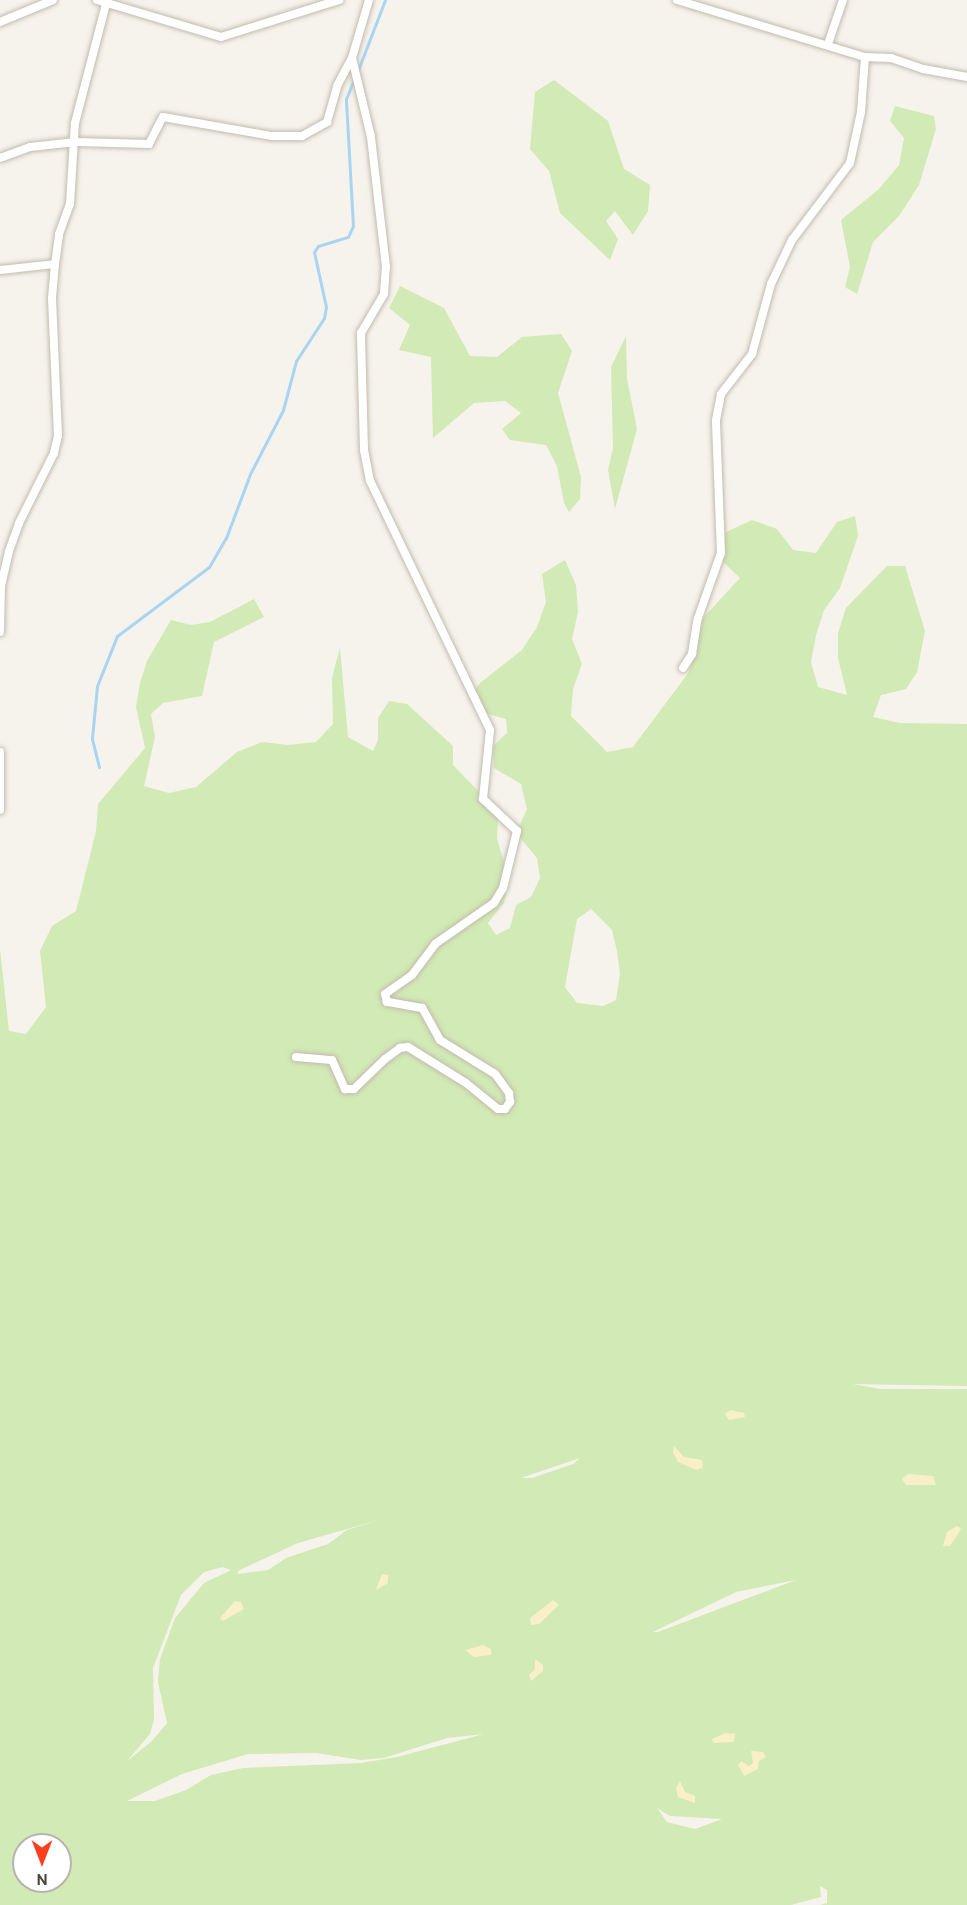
<!DOCTYPE html>
<html>
<head>
<meta charset="utf-8">
<style>
  body { margin:0 }
  #map { position:relative; width:967px; height:1905px; overflow:hidden; background:#f6f3ec; font-family:Cabin,sans-serif }
  div>[style] { position:absolute }
  [style*='--x'] { left:calc(var(--x)*1px); top:calc(var(--y)*1px); width:calc(var(--w)*1px); rotate:calc(var(--a)*1deg) }
  .green>* { inset:0; background:#d2eab5 }
  .sand>* { inset:0; background:#f9efc9 }
  .stream>* { height:3px; margin:-1.5px; padding:0 1.5px; transform-origin:1.5px; border-radius:1.5px; background:#a9d4f2 }
  .roads { filter:drop-shadow(0 0 2px #c2bbae) drop-shadow(0 0 2px #c2bbae) }
  .minor>* { height:8px; margin:-4px; padding:0 4px; transform-origin:4px; border-radius:4px; background:#fff }
  span { translate:-50% -50%; white-space:nowrap; text-align:center; line-height:1.15; -webkit-text-stroke:4.5px #fff; paint-order:stroke }
  .north { position:absolute; left:12px; top:1833px; width:60px; height:60px; box-sizing:border-box; background:#fff; border:2px solid #b7b4b0; border-radius:50%; rotate:180deg; font-size:16px; font-weight:700; line-height:24px; text-align:center; color:#4b4439 }
  .north::after { content:''; display:block; margin:auto; width:21px; height:27px; background:#fc3f1d; clip-path:polygon(50% 0,100% 100%,50% 72%,0 100%) }
</style>
</head>
<body>
<div id="map">
  <div class="green">
    <div style="clip-path:polygon(554px 80px,608px 121px,624px 169px,650px 185px,648px 211px,633px 235px,615px 211px,606px 221px,618px 239px,610px 260px,560px 213px,549px 171px,530px 149px,535px 92px)"></div>
    <div style="clip-path:polygon(895px 106px,934px 116px,936px 129px,919px 185px,899px 216px,873px 242px,857px 294px,845px 287px,850px 267px,841px 220px,879px 189px,899px 165px,904px 138px,890px 121px)"></div>
    <div style="clip-path:polygon(400px 286px,444px 308px,470px 356px,497px 357px,522px 337px,561px 334px,572px 351px,558px 393px,581px 477px,580px 499px,569px 512px,564px 503px,557px 466px,546px 445px,510px 440px,502px 429px,521px 413px,505px 401px,474px 403px,433px 438px,431px 357px,399px 350px,410px 325px,389px 308px)"></div>
    <div style="clip-path:polygon(626px 336px,627px 379px,637px 429px,615px 509px,608px 470px,613px 448px,611px 367px)"></div>
    <div style="clip-path:polygon(evenodd,855px 516px,858px 536px,840px 588px,824px 610px,816px 635px,811px 662px,818px 687px,847px 695px,838px 658px,838px 633px,846px 608px,887px 566px,905px 566px,925px 631px,917px 672px,906px 689px,881px 695px,873px 717px,900px 723px,967px 724px,967px 1386px,853px 1384px,880px 1389px,967px 1389px,967px 1905px,820px 1905px,827px 1903px,827px 1890px,820px 1886px,821px 1897px,791px 1905px,0 1905px,0 949px,9px 1031px,26px 1034px,46px 1007px,40px 951px,52px 926px,76px 911px,96px 831px,98px 804px,145px 748px,136px 707px,140px 683px,147px 661px,171px 620px,191px 625px,210px 622px,254px 599px,264px 617px,214px 642px,202px 696px,163px 703px,151px 714px,155px 737px,144px 786px,169px 793px,196px 787px,237px 752px,262px 742px,288px 745px,316px 742px,333px 724px,332px 678px,340px 648px,348px 737px,373px 751px,378px 740px,378px 718px,389px 701px,407px 704px,453px 746px,453px 765px,491px 804px,498px 820px,497px 839px,509px 879px,504px 903px,488px 923px,496px 935px,510px 928px,516px 905px,531px 897px,540px 878px,537px 858px,516px 833px,527px 809px,521px 784px,494px 768px,493px 746px,507px 733px,506px 719px,488px 714px,469px 699px,480px 683px,522px 650px,537px 627px,546px 602px,542px 574px,565px 560px,576px 585px,578px 612px,572px 639px,582px 664px,573px 689px,571px 716px,607px 752px,633px 747px,689px 672px,703px 618px,740px 578px,720px 559px,726px 532px,752px 520px,777px 529px,793px 550px,816px 553px,837px 522px,855px 516px,591px 909px,612px 930px,617px 951px,620px 974px,616px 1000px,603px 1006px,577px 1003px,565px 987px,577px 919px,591px 909px,855px 516px,580px 1458px,573px 1464px,532px 1478px,521px 1478px,580px 1458px,855px 516px,382px 1519px,347px 1530px,328px 1544px,286px 1558px,268px 1570px,238px 1574px,238px 1571px,298px 1543px,382px 1519px,855px 516px,223px 1567px,231px 1570px,204px 1583px,175px 1618px,160px 1659px,158px 1682px,167px 1723px,152px 1741px,127px 1761px,150px 1734px,154px 1719px,153px 1668px,181px 1595px,204px 1572px,223px 1567px,855px 516px,796px 1580px,658px 1632px,653px 1632px,736px 1592px,796px 1580px,855px 516px,484px 1734px,397px 1757px,361px 1763px,243px 1768px,211px 1775px,186px 1790px,155px 1801px,127px 1801px,182px 1774px,248px 1754px,316px 1753px,361px 1760px,384px 1758px,447px 1738px,484px 1734px,855px 516px,657px 1808px,670px 1816px,722px 1819px,695px 1829px,667px 1822px,657px 1808px,855px 516px,24px 1845px,60px 1845px,60px 1881px,24px 1881px,24px 1845px)"></div>
  </div>
  <div class="sand">
    <div style="clip-path:polygon(730px 1410px,744px 1413px,745px 1417px,729px 1420px,725px 1414px)"></div>
    <div style="clip-path:polygon(674px 1446px,684px 1457px,702px 1460px,703px 1468px,696px 1470px,678px 1462px,673px 1452px)"></div>
    <div style="clip-path:polygon(908px 1474px,933px 1476px,936px 1485px,906px 1485px,902px 1479px)"></div>
    <div style="clip-path:polygon(957px 1526px,961px 1528px,958px 1534px,950px 1546px,943px 1546px,947px 1532px)"></div>
    <div style="clip-path:polygon(382px 1574px,388px 1575px,388px 1583px,376px 1590px)"></div>
    <div style="clip-path:polygon(553px 1600px,559px 1605px,539px 1624px,531px 1625px,530px 1618px)"></div>
    <div style="clip-path:polygon(235px 1601px,241px 1602px,244px 1609px,223px 1621px,220px 1618px)"></div>
    <div style="clip-path:polygon(483px 1645px,491px 1649px,491px 1655px,474px 1657px,465px 1650px)"></div>
    <div style="clip-path:polygon(535px 1659px,543px 1665px,543px 1671px,531px 1681px,529px 1675px,535px 1669px)"></div>
    <div style="clip-path:polygon(725px 1733px,735px 1734px,734px 1742px,713px 1743px,712px 1739px)"></div>
    <div style="clip-path:polygon(751px 1751px,763px 1752px,766px 1757px,759px 1761px,758px 1769px,744px 1776px,738px 1765px,741px 1761px,749px 1766px,753px 1763px)"></div>
    <div style="clip-path:polygon(680px 1781px,685px 1792px,695px 1796px,695px 1803px,678px 1797px,676px 1788px)"></div>
  </div>
  <div class="stream">
    <div style="--x:358;--y:70;--w:75;--a:-68.9"></div>
    <div style="--x:99;--y:767;--w:30;--a:-104"></div>
    <div style="--x:92;--y:738;--w:52;--a:-84.5"></div>
    <div style="--x:97;--y:686;--w:54;--a:-68.2"></div>
    <div style="--x:117;--y:636;--w:115;--a:-36.9"></div>
    <div style="--x:209;--y:567;--w:34;--a:-60"></div>
    <div style="--x:226;--y:538;--w:68;--a:-69.4"></div>
    <div style="--x:250;--y:474;--w:72;--a:-62.7"></div>
    <div style="--x:283;--y:410;--w:51;--a:-75.1"></div>
    <div style="--x:296;--y:361;--w:51;--a:-56.9"></div>
    <div style="--x:324;--y:318;--w:11;--a:-80"></div>
    <div style="--x:326;--y:307;--w:56;--a:-102.3"></div>
    <div style="--x:314;--y:252;--w:7;--a:-56"></div>
    <div style="--x:318;--y:246;--w:31;--a:-17"></div>
    <div style="--x:348;--y:237;--w:12;--a:-66"></div>
    <div style="--x:353;--y:226;--w:127;--a:-93.2"></div>
    <div style="--x:346;--y:99;--w:22;--a:-68"></div>
  </div>
  <div class="roads">
    <div class="minor">
      <div style="--x:97;--y:0;--w:129;--a:16.6"></div>
      <div style="--x:221;--y:37;--w:124;--a:-17.4"></div>
      <div style="--x:677;--y:0;--w:196;--a:16.9"></div>
      <div style="--x:865;--y:57;--w:26;--a:2"></div>
      <div style="--x:891;--y:58;--w:34;--a:19"></div>
      <div style="--x:923;--y:69;--w:45;--a:10.3"></div>
      <div style="--x:0;--y:22;--w:57;--a:-22.5"></div>
      <div style="--x:828;--y:44;--w:46;--a:-71.2"></div>
      <div style="--x:0;--y:158;--w:32;--a:-20"></div>
      <div style="--x:30;--y:147;--w:46;--a:-6.2"></div>
      <div style="--x:76;--y:142;--w:73;--a:1.6"></div>
      <div style="--x:149;--y:144;--w:30;--a:-63"></div>
      <div style="--x:163;--y:117;--w:111;--a:9.9"></div>
      <div style="--x:272;--y:136;--w:30;--a:0"></div>
      <div style="--x:302;--y:136;--w:29;--a:-29"></div>
      <div style="--x:327;--y:122;--w:37;--a:-74"></div>
      <div style="--x:337;--y:86;--w:32;--a:-62"></div>
      <div style="--x:0;--y:270;--w:55;--a:-6.2"></div>
      <div style="--x:0;--y:632;--w:46;--a:-88.8"></div>
      <div style="--x:1;--y:586;--w:36;--a:-77"></div>
      <div style="--x:9;--y:551;--w:30;--a:-70"></div>
      <div style="--x:19;--y:523;--w:78;--a:-63.4"></div>
      <div style="--x:54;--y:453;--w:17;--a:-77"></div>
      <div style="--x:58;--y:436;--w:138;--a:-92.5"></div>
      <div style="--x:52;--y:298;--w:34;--a:-85"></div>
      <div style="--x:55;--y:264;--w:30;--a:-82"></div>
      <div style="--x:59;--y:234;--w:32;--a:-70"></div>
      <div style="--x:70;--y:204;--w:81;--a:-86.5"></div>
      <div style="--x:75;--y:123;--w:127;--a:-75.4"></div>
      <div style="--x:683;--y:668;--w:17;--a:-57"></div>
      <div style="--x:692;--y:654;--w:36;--a:-81"></div>
      <div style="--x:698;--y:618;--w:69;--a:-70.5"></div>
      <div style="--x:721;--y:553;--w:133;--a:-92.2"></div>
      <div style="--x:716;--y:420;--w:26;--a:-79"></div>
      <div style="--x:721;--y:394;--w:51;--a:-52.2"></div>
      <div style="--x:752;--y:354;--w:73;--a:-74.8"></div>
      <div style="--x:771;--y:284;--w:49;--a:-64.5"></div>
      <div style="--x:792;--y:240;--w:96;--a:-53"></div>
      <div style="--x:850;--y:163;--w:52;--a:-77.8"></div>
      <div style="--x:861;--y:112;--w:55;--a:-85.8"></div>
      <div style="--x:0;--y:752;--w:58;--a:90"></div>
      <div style="--x:296;--y:1057;--w:36;--a:5"></div>
      <div style="--x:332;--y:1060;--w:32;--a:66"></div>
      <div style="--x:345;--y:1089;--w:9;--a:0"></div>
      <div style="--x:354;--y:1089;--w:43;--a:-44.1"></div>
      <div style="--x:385;--y:1059;--w:19;--a:-36"></div>
      <div style="--x:400;--y:1048;--w:8;--a:-7"></div>
      <div style="--x:408;--y:1047;--w:68;--a:31.8"></div>
      <div style="--x:466;--y:1083;--w:41;--a:39.1"></div>
      <div style="--x:498;--y:1109;--w:7;--a:0"></div>
      <div style="--x:505;--y:1109;--w:9;--a:-54"></div>
      <div style="--x:510;--y:1102;--w:9;--a:-96"></div>
      <div style="--x:509;--y:1093;--w:24;--a:-126"></div>
      <div style="--x:495;--y:1074;--w:65;--a:-148.3"></div>
      <div style="--x:440;--y:1040;--w:37;--a:-119"></div>
      <div style="--x:422;--y:1008;--w:36;--a:-170"></div>
      <div style="--x:387;--y:1002;--w:8;--a:-104"></div>
      <div style="--x:385;--y:994;--w:33;--a:-35"></div>
      <div style="--x:412;--y:975;--w:39;--a:-53"></div>
      <div style="--x:435;--y:944;--w:72;--a:-34.8"></div>
      <div style="--x:494;--y:903;--w:17;--a:-59"></div>
      <div style="--x:503;--y:888;--w:59;--a:-76.2"></div>
      <div style="--x:517;--y:831;--w:47;--a:-136.7"></div>
      <div style="--x:483;--y:799;--w:69;--a:-84.2"></div>
      <div style="--x:490;--y:730;--w:276;--a:-115.7"></div>
      <div style="--x:370;--y:481;--w:32;--a:-101"></div>
      <div style="--x:364;--y:450;--w:117;--a:-91.5"></div>
      <div style="--x:361;--y:333;--w:45;--a:-59.5"></div>
      <div style="--x:384;--y:294;--w:27;--a:-86"></div>
      <div style="--x:386;--y:267;--w:131;--a:-96.6"></div>
      <div style="--x:371;--y:137;--w:81;--a:-103.5"></div>
      <div style="--x:352;--y:58;--w:60;--a:-73.7"></div>
    </div>
  </div>
  <div class="north">N</div>
</div>
</body>
</html>
